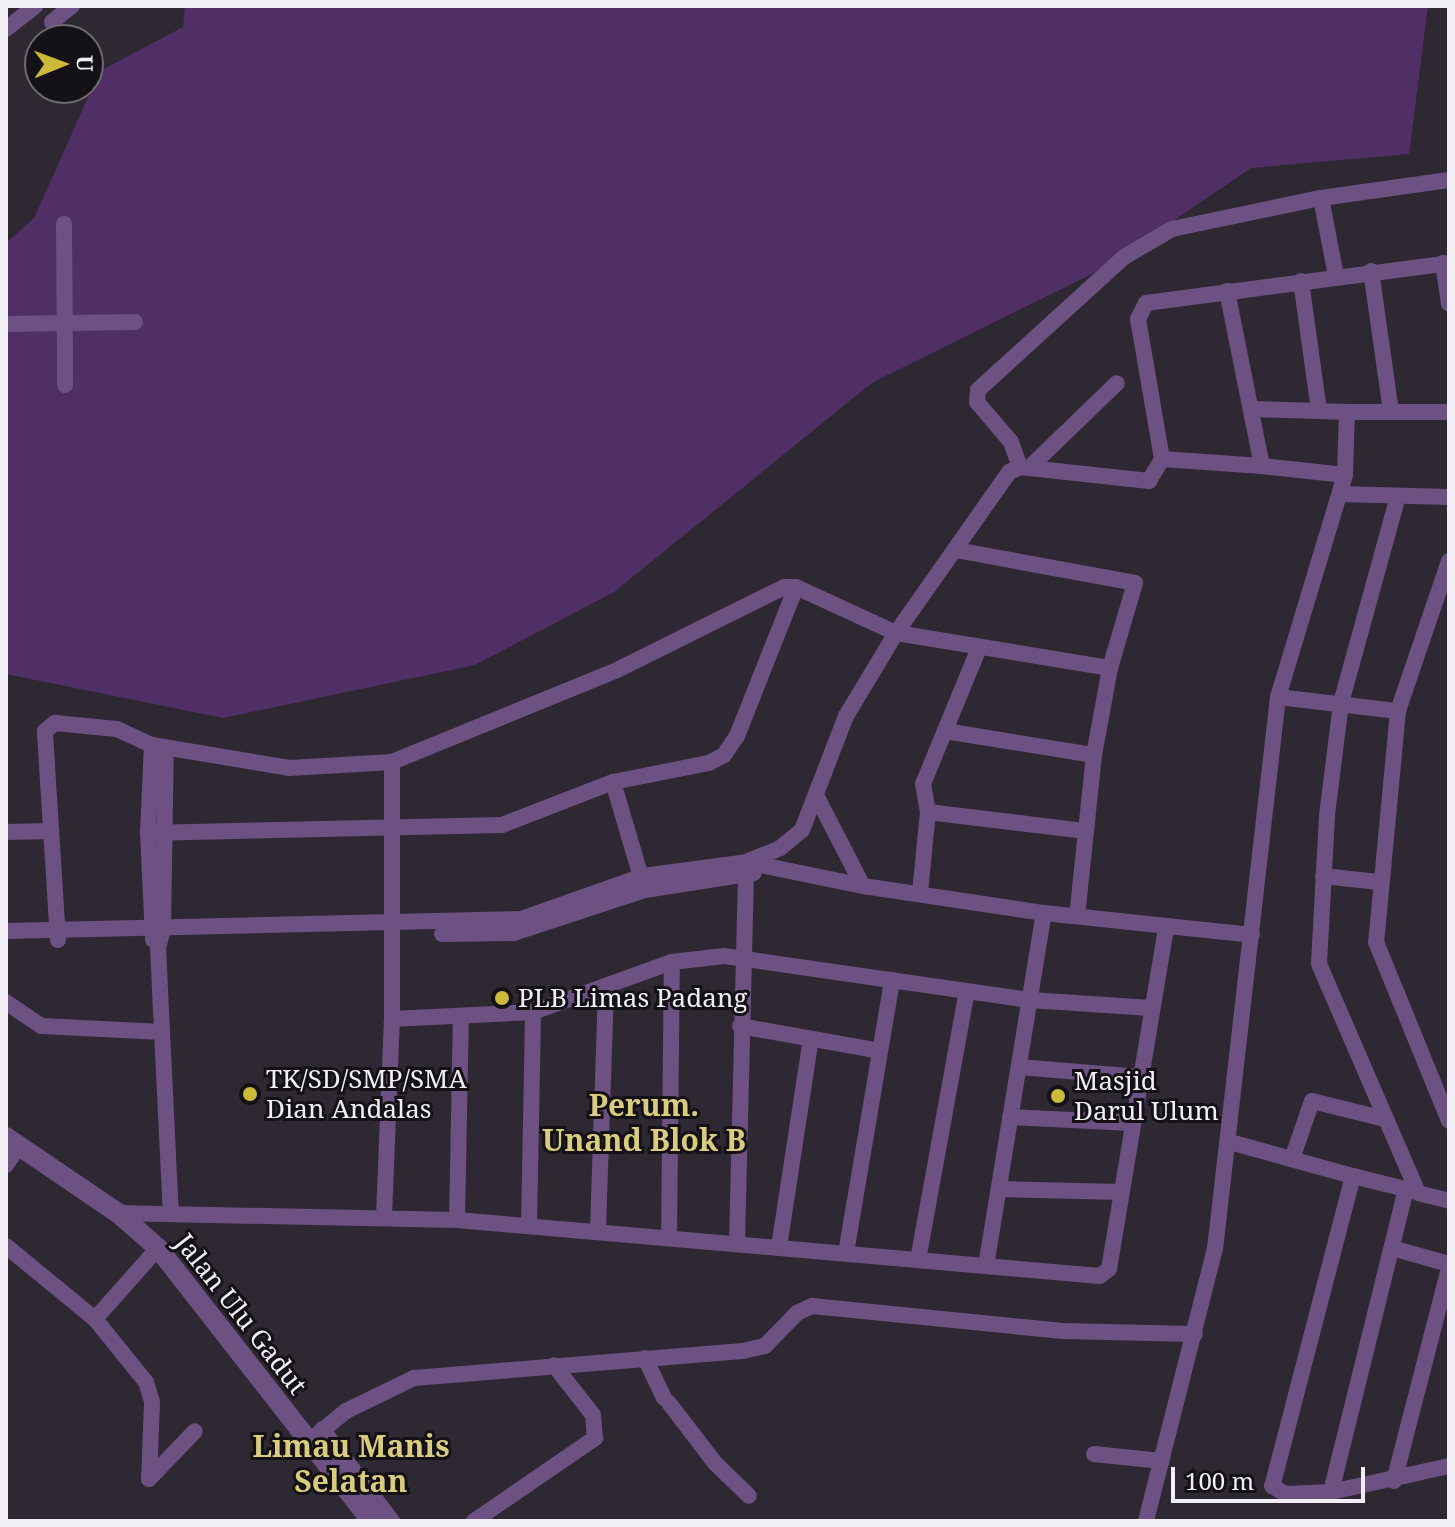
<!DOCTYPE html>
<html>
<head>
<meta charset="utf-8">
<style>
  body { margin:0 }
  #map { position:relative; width:1455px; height:1527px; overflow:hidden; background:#2e2832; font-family:"Noto Serif",serif }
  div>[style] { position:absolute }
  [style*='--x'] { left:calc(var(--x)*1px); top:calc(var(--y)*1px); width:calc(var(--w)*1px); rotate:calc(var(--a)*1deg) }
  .green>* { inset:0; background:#502f67 }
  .minor>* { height:16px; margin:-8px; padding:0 8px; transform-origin:8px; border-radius:8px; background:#6d5182 }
  .tertiary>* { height:20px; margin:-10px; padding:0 10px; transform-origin:10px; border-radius:10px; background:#6d5182 }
  .dots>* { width:22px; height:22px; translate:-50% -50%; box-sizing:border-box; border:4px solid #151217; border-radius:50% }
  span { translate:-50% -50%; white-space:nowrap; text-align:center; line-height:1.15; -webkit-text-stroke:6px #151217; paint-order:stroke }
  .poi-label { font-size:26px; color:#f2eef5 }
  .left { translate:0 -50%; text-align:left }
  .street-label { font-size:26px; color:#f2eef5 }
  .quarter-label { font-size:30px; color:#d9cc7e; font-weight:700 }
  .frame { position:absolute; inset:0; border:8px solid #f2eef5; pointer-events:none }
  .north { position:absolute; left:24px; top:24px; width:80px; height:80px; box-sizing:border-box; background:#151217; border:2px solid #6d6a70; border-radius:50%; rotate:89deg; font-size:22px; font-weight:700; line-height:32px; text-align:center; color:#f2eef5 }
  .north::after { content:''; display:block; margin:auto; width:28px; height:36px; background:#cdb938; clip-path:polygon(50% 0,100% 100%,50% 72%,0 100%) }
  .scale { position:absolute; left:1171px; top:1467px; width:194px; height:36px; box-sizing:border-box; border:4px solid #f2eef5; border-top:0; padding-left:10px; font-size:24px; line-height:28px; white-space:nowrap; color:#f2eef5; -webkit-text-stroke:6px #151217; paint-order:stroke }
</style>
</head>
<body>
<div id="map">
  <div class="green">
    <div style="clip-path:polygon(185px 6px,1428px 6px,1409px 154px,1251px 168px,1102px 269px,873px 382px,614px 592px,475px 665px,223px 718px,6px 674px,6px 243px,34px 218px,100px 71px,183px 27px)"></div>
  </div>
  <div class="minor">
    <div style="--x:52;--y:22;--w:26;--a:-39"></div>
    <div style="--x:6;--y:29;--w:37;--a:-38"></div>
    <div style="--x:1321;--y:198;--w:79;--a:79.1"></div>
    <div style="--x:64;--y:224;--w:161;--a:89.6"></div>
    <div style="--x:1443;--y:263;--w:41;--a:81.7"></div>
    <div style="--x:1371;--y:271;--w:141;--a:81.9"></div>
    <div style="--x:1301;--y:281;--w:131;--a:82.1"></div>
    <div style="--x:1227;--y:291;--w:178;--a:78.7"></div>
    <div style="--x:1262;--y:466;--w:83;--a:6.2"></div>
    <div style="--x:1345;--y:475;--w:63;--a:-88.2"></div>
    <div style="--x:1347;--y:412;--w:102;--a:0"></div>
    <div style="--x:6;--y:324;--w:129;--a:-0.9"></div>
    <div style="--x:1252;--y:409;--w:95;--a:1.8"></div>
    <div style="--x:1162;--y:459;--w:100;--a:4"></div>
    <div style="--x:1020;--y:467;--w:27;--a:-110"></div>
    <div style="--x:1011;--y:442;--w:52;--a:-130.4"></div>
    <div style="--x:977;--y:402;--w:12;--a:-85"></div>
    <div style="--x:978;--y:390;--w:197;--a:-42.3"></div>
    <div style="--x:1124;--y:257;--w:56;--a:-30.3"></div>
    <div style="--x:1172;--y:229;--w:152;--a:-11.8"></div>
    <div style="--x:1321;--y:198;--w:129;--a:-8"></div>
    <div style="--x:1029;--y:468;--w:122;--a:-44"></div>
    <div style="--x:1341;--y:494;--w:108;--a:1.6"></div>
    <div style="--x:1398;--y:496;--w:215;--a:105.4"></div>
    <div style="--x:1341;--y:703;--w:114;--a:97.1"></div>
    <div style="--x:1327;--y:816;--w:148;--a:93.1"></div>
    <div style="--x:1319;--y:964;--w:249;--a:66.6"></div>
    <div style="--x:1418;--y:1193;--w:32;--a:14"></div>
    <div style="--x:956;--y:550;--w:182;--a:10.4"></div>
    <div style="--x:1135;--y:583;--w:89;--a:106.4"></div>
    <div style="--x:1110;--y:668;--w:88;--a:100.4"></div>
    <div style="--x:1094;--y:755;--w:162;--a:96"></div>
    <div style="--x:1449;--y:561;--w:158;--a:108.8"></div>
    <div style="--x:1398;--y:711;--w:232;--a:95.4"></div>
    <div style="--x:1376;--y:942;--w:193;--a:67.8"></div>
    <div style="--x:979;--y:648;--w:147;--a:112.4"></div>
    <div style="--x:923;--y:784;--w:28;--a:80"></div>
    <div style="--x:928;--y:812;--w:157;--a:6.9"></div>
    <div style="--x:1278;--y:697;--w:121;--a:6.7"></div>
    <div style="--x:945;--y:731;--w:151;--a:9.2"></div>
    <div style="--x:152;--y:745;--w:88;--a:92.6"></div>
    <div style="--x:148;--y:833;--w:107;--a:87.3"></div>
    <div style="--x:613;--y:782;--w:109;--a:73.6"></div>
    <div style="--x:818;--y:799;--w:98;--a:62.7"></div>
    <div style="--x:6;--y:832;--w:45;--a:-1.3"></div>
    <div style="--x:148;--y:833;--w:354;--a:-1.3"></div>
    <div style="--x:502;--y:825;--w:119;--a:-21.2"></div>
    <div style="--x:613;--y:782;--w:98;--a:-11.2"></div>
    <div style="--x:709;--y:763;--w:17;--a:-28"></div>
    <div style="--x:724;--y:755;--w:23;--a:-56"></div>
    <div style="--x:737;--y:736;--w:160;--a:-68.4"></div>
    <div style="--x:1323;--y:876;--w:56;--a:6.1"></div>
    <div style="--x:920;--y:893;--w:81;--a:-84.4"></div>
    <div style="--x:6;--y:931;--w:515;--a:-1.33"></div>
    <div style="--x:521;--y:919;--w:129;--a:-19.4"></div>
    <div style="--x:643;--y:876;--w:104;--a:-7.7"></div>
    <div style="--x:746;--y:862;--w:119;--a:11.6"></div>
    <div style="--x:863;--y:886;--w:183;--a:8.5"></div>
    <div style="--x:1044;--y:913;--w:209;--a:6"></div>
    <div style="--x:442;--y:934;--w:72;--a:-0.8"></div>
    <div style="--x:514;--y:933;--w:138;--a:-18.2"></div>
    <div style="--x:645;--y:890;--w:110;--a:-8.9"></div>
    <div style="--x:58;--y:940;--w:209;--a:-93.6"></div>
    <div style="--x:45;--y:731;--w:13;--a:-39"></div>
    <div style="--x:55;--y:723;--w:62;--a:5.5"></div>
    <div style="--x:117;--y:729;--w:38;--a:25"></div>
    <div style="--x:152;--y:745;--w:139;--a:9.5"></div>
    <div style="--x:289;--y:768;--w:103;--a:-3.3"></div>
    <div style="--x:392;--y:762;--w:243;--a:-22.2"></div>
    <div style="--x:617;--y:670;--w:186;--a:-26.4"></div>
    <div style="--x:784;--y:587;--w:12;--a:0"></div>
    <div style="--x:796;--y:587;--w:110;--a:24.7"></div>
    <div style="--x:896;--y:633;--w:217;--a:9.3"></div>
    <div style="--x:6;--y:1002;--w:42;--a:34.4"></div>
    <div style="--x:41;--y:1026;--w:121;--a:2.8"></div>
    <div style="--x:162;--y:1032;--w:84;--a:-92.7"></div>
    <div style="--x:158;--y:948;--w:20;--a:-75"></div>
    <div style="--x:163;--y:929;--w:181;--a:-89.1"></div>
    <div style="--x:392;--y:1019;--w:141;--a:-2.8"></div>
    <div style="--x:533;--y:1012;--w:148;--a:-19.8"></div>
    <div style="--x:672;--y:962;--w:52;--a:-6.6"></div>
    <div style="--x:724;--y:956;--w:309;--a:8.2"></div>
    <div style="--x:1030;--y:1000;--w:121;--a:3.8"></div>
    <div style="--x:740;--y:1026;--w:142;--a:10.1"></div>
    <div style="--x:162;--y:1032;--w:182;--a:87.2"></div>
    <div style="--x:1019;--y:1067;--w:121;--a:4.7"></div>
    <div style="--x:1010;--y:1117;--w:122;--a:2.8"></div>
    <div style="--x:1230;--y:1142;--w:128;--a:15.5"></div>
    <div style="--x:1353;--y:1176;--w:320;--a:104.6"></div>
    <div style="--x:1272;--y:1486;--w:16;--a:30"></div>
    <div style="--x:1286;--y:1494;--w:45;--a:-2.5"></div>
    <div style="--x:1331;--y:1492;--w:121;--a:-12.4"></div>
    <div style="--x:1292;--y:1159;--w:61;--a:-71"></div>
    <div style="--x:1312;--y:1101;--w:75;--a:13.9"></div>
    <div style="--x:6;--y:1165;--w:23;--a:-56"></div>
    <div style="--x:1353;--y:1176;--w:62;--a:14"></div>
    <div style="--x:999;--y:1189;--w:122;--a:1.4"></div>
    <div style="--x:118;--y:1213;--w:339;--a:1.2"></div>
    <div style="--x:457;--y:1220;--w:645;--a:4.98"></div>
    <div style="--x:1100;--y:1276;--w:11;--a:-38"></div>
    <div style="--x:1109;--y:1269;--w:347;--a:-80.5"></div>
    <div style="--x:384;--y:1216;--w:197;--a:-87.7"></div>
    <div style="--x:392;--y:1019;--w:257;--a:-90"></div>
    <div style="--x:457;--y:1220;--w:203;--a:-88.9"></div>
    <div style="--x:529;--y:1225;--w:213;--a:-88.9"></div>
    <div style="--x:598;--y:1230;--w:244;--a:-88.1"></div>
    <div style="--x:669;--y:1237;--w:275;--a:-89.4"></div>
    <div style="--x:737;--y:1243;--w:381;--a:-88.6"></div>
    <div style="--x:746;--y:862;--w:37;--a:-22"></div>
    <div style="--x:780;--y:848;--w:28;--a:-39"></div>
    <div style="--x:802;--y:830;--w:122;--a:-68.9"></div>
    <div style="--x:846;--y:716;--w:97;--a:-58.9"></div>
    <div style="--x:896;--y:633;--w:197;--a:-54.9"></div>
    <div style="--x:1009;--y:472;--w:12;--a:-24"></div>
    <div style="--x:1020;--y:467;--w:130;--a:6.2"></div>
    <div style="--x:1149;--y:481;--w:26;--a:-59"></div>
    <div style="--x:1162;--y:459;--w:142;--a:-99.7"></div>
    <div style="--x:1138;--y:319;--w:18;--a:-63"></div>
    <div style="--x:1146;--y:303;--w:306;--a:-7.5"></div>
    <div style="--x:6;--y:1246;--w:115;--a:39.4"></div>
    <div style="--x:95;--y:1319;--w:81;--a:51"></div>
    <div style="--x:146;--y:1382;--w:21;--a:73"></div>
    <div style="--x:152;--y:1402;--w:77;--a:92.2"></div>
    <div style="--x:779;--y:1247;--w:210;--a:-81.3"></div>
    <div style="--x:1392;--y:1248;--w:59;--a:15.7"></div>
    <div style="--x:846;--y:1253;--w:277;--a:-80.4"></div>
    <div style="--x:918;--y:1260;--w:273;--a:-79.7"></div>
    <div style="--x:986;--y:1266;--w:358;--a:-80.7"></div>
    <div style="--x:95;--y:1319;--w:95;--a:-48.4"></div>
    <div style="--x:645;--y:1358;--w:44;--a:64.6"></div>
    <div style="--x:669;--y:1403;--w:76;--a:52.5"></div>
    <div style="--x:715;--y:1463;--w:47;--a:44.1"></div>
    <div style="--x:322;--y:1429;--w:116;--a:52.7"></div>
    <div style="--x:308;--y:1442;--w:49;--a:-39.2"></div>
    <div style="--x:346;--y:1411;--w:76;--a:-25.9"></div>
    <div style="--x:414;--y:1378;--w:330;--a:-4.7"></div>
    <div style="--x:743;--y:1351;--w:23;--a:-13"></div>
    <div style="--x:765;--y:1346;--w:46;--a:-45.9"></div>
    <div style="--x:797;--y:1313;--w:17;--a:-25"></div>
    <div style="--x:812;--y:1306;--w:252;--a:5.7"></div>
    <div style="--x:1063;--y:1331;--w:132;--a:1.3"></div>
    <div style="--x:1094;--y:1454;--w:68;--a:5.9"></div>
    <div style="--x:149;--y:1479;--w:66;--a:-46.2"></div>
    <div style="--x:1394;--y:1481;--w:219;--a:-75.5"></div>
    <div style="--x:1331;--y:1492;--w:312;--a:-76.1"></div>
    <div style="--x:474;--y:1521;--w:147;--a:-34.4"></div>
    <div style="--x:595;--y:1438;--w:23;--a:-95"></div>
    <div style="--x:593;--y:1415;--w:63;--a:-128"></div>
    <div style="--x:1146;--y:1521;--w:281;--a:-75.8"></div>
    <div style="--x:1215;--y:1249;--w:556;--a:-83.49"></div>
    <div style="--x:1278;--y:697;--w:232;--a:-73.2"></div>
  </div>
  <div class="tertiary">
    <div style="--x:6;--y:1137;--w:135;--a:34.2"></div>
    <div style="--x:118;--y:1213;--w:53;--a:41.2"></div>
    <div style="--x:158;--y:1248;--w:346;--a:52"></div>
  </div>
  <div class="dots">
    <div style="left:502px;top:998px;background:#cdb938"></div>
    <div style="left:250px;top:1094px;background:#cdb938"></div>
    <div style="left:1058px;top:1096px;background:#cdb938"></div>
  </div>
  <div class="poi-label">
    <span class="left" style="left:518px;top:998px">PLB Limas Padang</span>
    <span class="left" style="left:266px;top:1094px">TK/SD/SMP/SMA<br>Dian Andalas</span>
    <span class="left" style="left:1074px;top:1096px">Masjid<br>Darul Ulum</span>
  </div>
  <div class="street-label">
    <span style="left:241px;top:1314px;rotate:52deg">Jalan Ulu Gadut</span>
  </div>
  <div class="quarter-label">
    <span style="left:644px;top:1122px">Perum.<br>Unand Blok B</span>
    <span style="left:351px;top:1463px">Limau Manis<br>Selatan</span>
  </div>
  <div class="frame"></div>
  <div class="north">U</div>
  <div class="scale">100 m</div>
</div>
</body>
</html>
